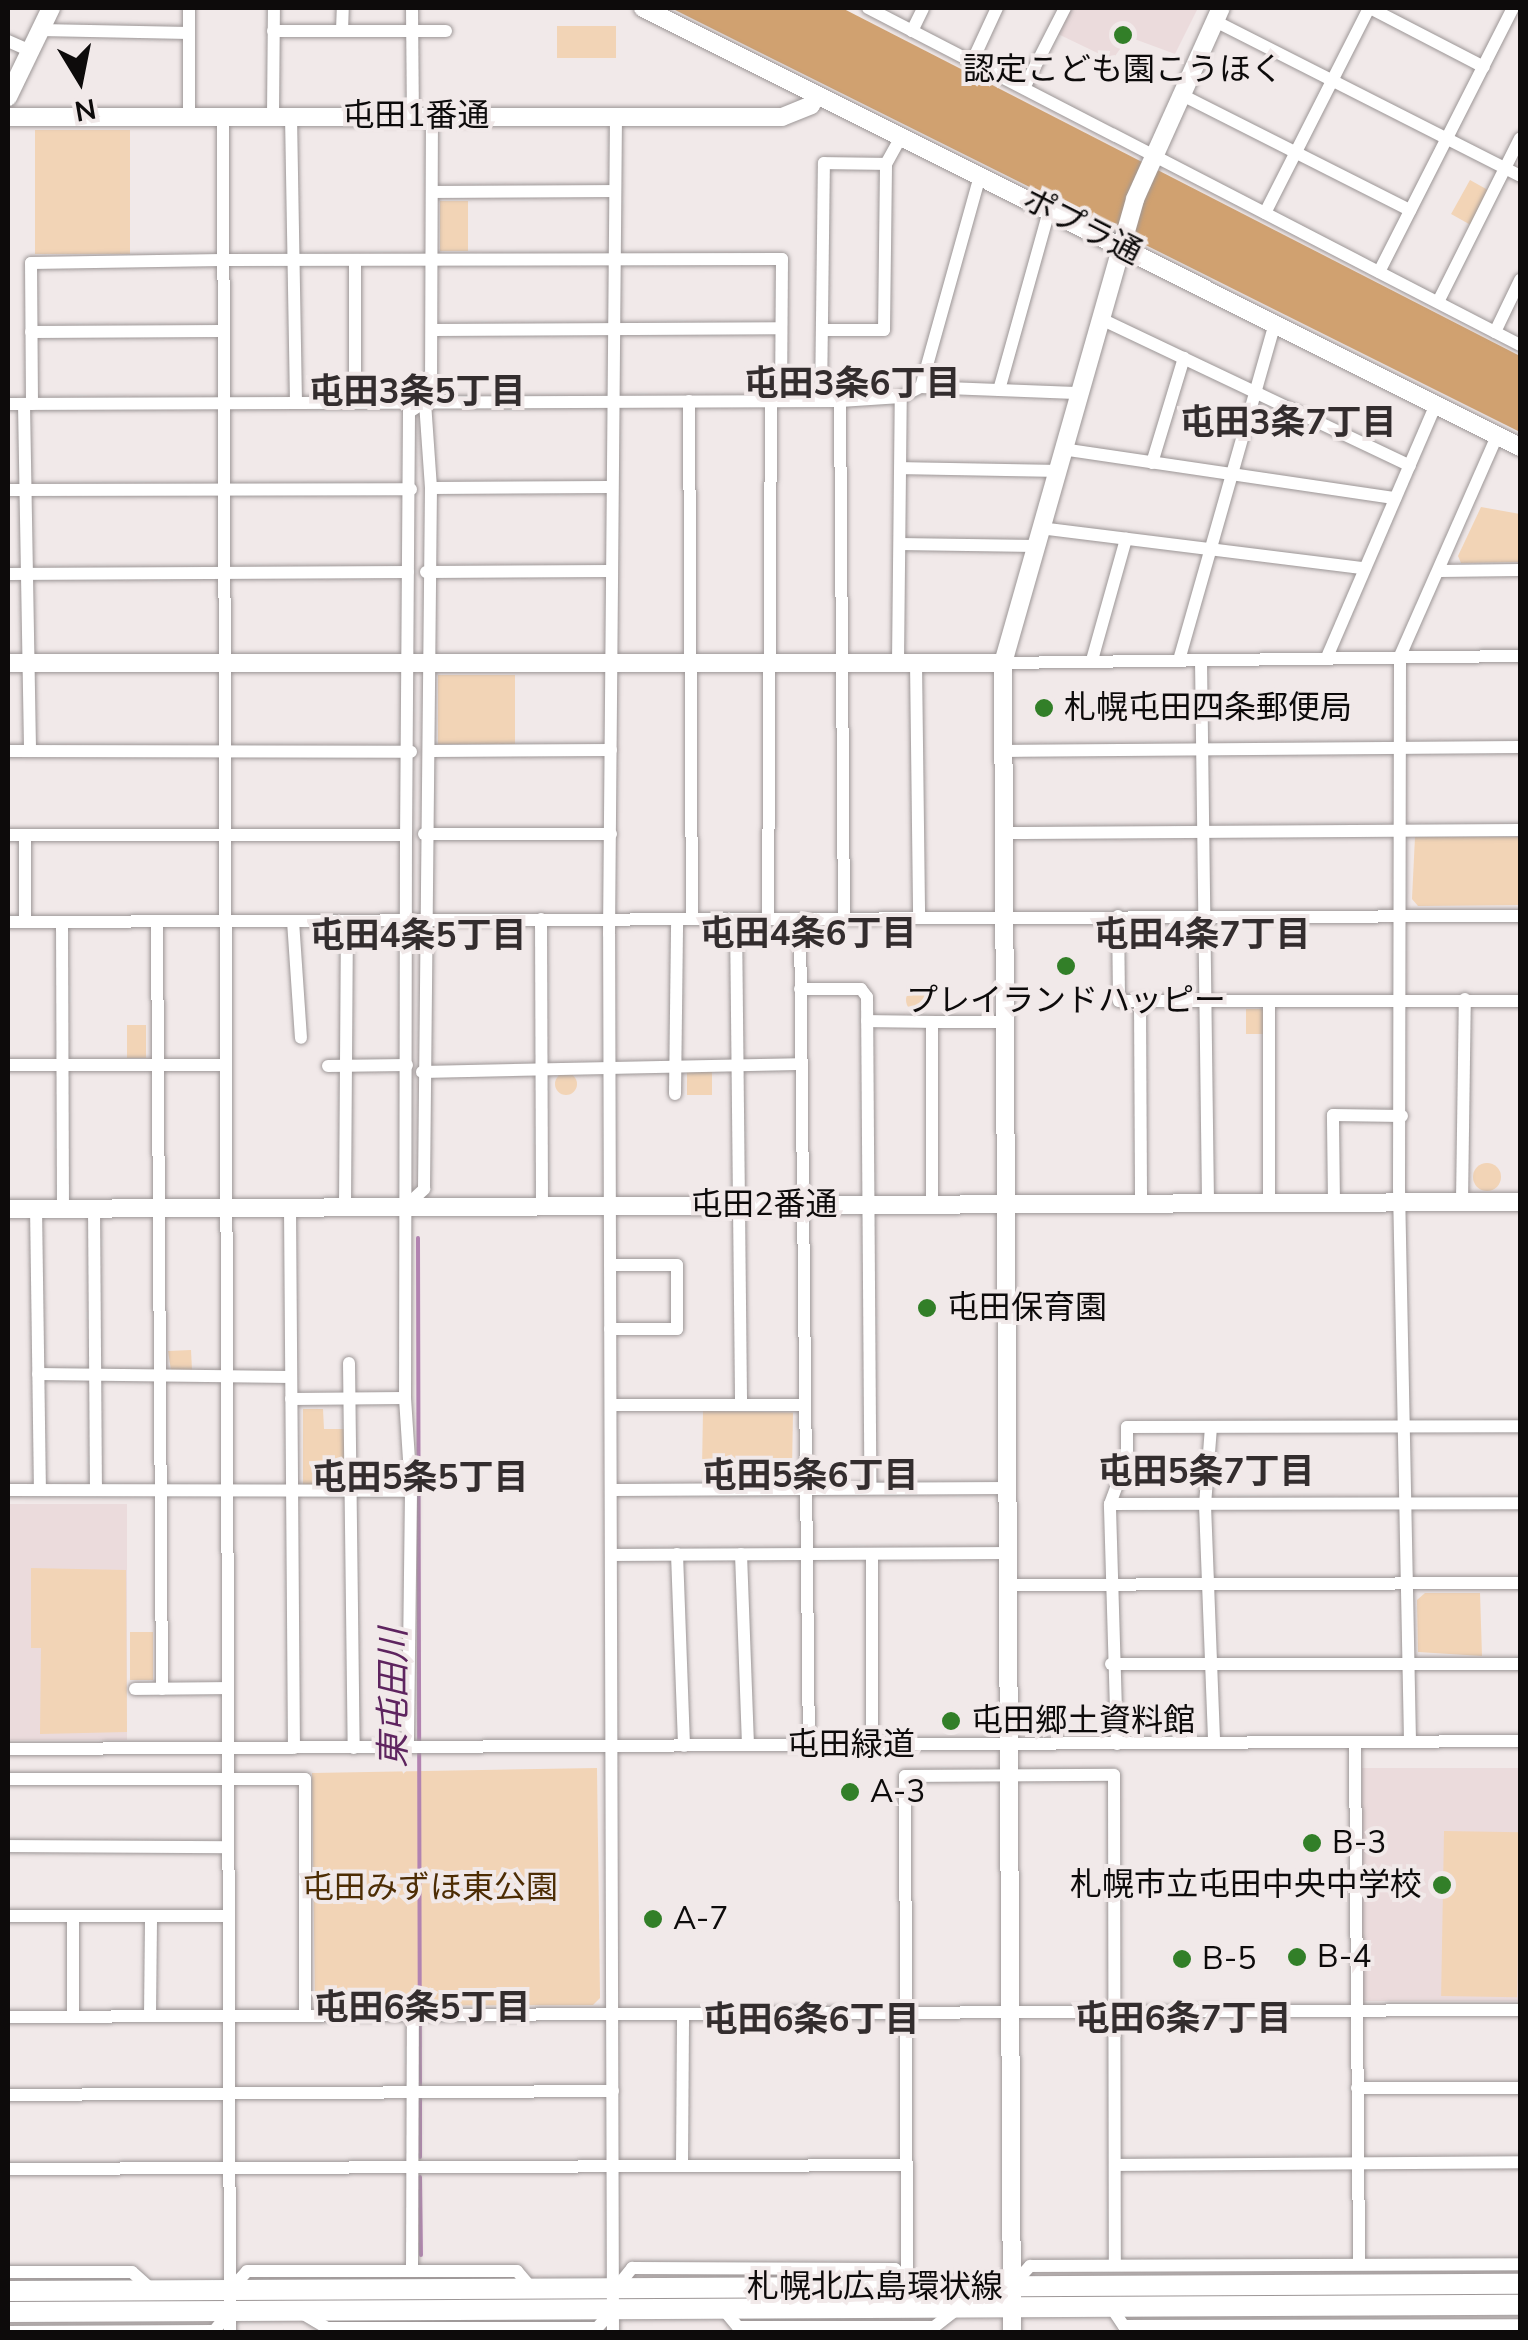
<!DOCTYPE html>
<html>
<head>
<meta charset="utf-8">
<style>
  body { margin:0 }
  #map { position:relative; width:1528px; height:2340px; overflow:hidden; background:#f1e9e9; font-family:"Nunito Sans","Noto Sans JP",sans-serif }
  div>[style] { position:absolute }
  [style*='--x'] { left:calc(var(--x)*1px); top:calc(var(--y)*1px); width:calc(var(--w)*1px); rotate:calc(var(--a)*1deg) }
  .built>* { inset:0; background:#ebdbdc; transform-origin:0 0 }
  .green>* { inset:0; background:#f2d4b6; transform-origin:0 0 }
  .round { border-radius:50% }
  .forest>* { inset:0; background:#d0a170 }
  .stream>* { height:4px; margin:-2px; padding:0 2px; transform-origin:2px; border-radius:2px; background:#b283b1 }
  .roads { filter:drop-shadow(0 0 2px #9c9696) drop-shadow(0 0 2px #9c9696) }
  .minor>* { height:12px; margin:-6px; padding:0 6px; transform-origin:6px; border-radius:6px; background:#fff }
  .tertiary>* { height:18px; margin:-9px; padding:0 9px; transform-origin:9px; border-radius:9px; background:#fff }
  .primary>* { height:20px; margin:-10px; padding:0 10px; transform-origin:10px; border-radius:10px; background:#fff }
  .dots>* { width:28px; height:28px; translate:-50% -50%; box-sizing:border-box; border:5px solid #f1e9e9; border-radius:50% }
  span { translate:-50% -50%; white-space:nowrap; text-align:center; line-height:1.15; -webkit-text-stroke:8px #f1e9e9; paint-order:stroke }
  .poi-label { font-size:32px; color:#0d0b0b }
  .left { translate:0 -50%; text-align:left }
  .right { translate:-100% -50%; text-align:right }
  .street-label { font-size:32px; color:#0d0b0b }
  .park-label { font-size:32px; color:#4d2d04 }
  .neighbourhood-label { font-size:35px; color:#332d2e; font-weight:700 }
  .water-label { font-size:35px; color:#5e245f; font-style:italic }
  .frame { position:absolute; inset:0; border:10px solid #0d0b0b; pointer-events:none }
  .north { position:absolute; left:30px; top:30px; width:100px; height:100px; -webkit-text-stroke:8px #f1e9e9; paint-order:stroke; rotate:170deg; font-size:28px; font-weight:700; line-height:40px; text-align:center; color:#0d0b0b }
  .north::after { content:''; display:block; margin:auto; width:35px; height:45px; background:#0d0b0b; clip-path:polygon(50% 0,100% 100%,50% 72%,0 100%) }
</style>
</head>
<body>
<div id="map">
  <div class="built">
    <div style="clip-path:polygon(1068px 8px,1198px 8px,1175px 54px,1129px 37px,1112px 60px,1056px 33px)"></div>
    <div style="left:8px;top:1504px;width:119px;height:236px"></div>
    <div style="left:1520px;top:1768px;width:233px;height:158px;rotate:90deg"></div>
  </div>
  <div class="green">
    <div style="left:616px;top:26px;width:32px;height:59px;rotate:90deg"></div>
    <div style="left:35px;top:130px;width:95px;height:124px"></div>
    <div style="left:1470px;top:180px;width:23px;height:39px;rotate:29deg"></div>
    <div style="left:440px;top:201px;width:28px;height:50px"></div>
    <div style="clip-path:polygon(1481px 507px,1520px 514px,1520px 562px,1461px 563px,1458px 556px)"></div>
    <div style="left:438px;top:675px;width:77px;height:69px"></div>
    <div style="clip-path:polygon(1415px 837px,1520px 837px,1520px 905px,1418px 906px,1412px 899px)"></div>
    <div class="round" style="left:906px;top:988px;width:24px;height:24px"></div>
    <div style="left:1246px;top:1009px;width:20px;height:25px"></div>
    <div style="left:127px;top:1025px;width:19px;height:33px"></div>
    <div style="left:712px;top:1070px;width:25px;height:25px;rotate:90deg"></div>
    <div class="round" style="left:555px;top:1073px;width:22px;height:22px"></div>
    <div class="round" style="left:1473px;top:1163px;width:28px;height:28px"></div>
    <div style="clip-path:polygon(191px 1350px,192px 1370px,171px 1370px,168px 1351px)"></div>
    <div style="clip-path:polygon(303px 1409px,323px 1409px,324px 1429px,344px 1429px,346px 1484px,303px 1485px)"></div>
    <div style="left:703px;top:1411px;width:90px;height:68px;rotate:1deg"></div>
    <div style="clip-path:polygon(31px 1568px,126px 1570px,127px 1732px,40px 1734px,41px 1648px,31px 1648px)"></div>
    <div style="clip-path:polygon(1425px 1593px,1480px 1593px,1482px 1656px,1418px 1652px,1417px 1600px)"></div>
    <div style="left:130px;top:1632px;width:23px;height:48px"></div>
    <div style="clip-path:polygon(597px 1768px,600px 1998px,593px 2005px,315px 2006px,312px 1773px)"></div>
    <div style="left:1444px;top:1831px;width:76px;height:165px;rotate:1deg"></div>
  </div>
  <div class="forest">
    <div style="clip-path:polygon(671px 8px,842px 8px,1520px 356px,1520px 432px)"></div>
  </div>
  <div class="stream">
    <div style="--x:418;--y:1238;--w:850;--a:89.87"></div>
    <div style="--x:420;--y:2098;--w:59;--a:90"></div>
    <div style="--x:420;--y:2177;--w:78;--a:89.3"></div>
  </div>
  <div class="roads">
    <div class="minor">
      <div style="--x:412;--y:8;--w:109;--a:89.5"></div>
      <div style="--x:868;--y:8;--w:734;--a:27.33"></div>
      <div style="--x:1370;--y:8;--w:128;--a:27.4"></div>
      <div style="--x:1215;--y:21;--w:342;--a:26.9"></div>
      <div style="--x:40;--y:30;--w:149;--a:1.2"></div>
      <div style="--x:273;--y:31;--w:173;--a:0"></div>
      <div style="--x:342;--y:31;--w:23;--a:-88"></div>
      <div style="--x:912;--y:31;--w:25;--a:-64"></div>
      <div style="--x:8;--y:41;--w:24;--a:24"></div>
      <div style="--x:972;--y:62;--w:60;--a:-65.2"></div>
      <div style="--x:1024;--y:88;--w:90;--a:-62.9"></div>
      <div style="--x:1180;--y:94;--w:258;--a:26.8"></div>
      <div style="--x:223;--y:116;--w:2216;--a:89.82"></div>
      <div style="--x:273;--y:116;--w:108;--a:-89.5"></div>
      <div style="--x:291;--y:116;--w:287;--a:89"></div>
      <div style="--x:189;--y:117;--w:109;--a:-90"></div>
      <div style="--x:432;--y:192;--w:183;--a:-0.3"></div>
      <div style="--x:1265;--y:213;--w:230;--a:-63.1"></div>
      <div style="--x:1379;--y:272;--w:296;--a:-63.1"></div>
      <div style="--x:1438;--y:302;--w:183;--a:-63.4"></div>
      <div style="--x:1099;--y:318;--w:344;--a:25.4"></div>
      <div style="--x:432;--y:330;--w:349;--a:-0.3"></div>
      <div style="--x:822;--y:330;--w:62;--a:0"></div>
      <div style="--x:884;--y:330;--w:166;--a:-89.3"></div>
      <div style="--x:886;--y:164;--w:31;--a:-61"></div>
      <div style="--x:31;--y:332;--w:191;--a:-0.3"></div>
      <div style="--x:1495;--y:332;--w:58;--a:-64.3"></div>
      <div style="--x:921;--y:387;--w:219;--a:-74.4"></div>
      <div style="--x:999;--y:390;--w:186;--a:-74.4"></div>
      <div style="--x:689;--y:401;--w:518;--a:89.67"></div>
      <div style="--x:821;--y:401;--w:238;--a:-89.3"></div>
      <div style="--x:824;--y:163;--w:62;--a:0.9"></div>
      <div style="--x:840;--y:401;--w:518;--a:89.56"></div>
      <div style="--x:355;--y:402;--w:142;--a:-90"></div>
      <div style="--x:425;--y:402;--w:12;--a:-59"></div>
      <div style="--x:431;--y:392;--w:275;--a:-89.8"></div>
      <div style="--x:8;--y:404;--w:832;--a:-0.21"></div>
      <div style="--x:840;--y:401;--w:61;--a:-3.8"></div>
      <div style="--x:901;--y:397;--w:22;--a:-27"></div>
      <div style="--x:921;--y:387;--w:155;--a:2.2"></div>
      <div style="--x:24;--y:404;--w:347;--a:89"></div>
      <div style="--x:32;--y:404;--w:141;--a:-90.4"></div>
      <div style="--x:31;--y:263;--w:191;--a:-0.9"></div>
      <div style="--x:222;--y:260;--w:560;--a:-0.1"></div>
      <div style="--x:782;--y:259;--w:141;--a:90.4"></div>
      <div style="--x:1062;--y:449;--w:337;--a:8.4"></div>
      <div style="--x:1152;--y:463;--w:110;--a:-73.1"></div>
      <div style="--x:901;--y:468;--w:154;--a:1.1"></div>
      <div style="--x:431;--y:488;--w:179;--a:-0.3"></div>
      <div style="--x:8;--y:490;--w:403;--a:-0.1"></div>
      <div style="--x:1040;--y:528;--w:324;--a:7.1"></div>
      <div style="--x:900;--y:544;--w:135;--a:0.8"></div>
      <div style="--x:1440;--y:571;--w:80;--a:-0.7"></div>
      <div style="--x:426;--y:572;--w:185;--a:-0.3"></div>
      <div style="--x:8;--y:574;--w:400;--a:-0.3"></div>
      <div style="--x:1327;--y:657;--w:273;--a:-66.7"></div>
      <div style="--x:1092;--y:660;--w:126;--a:-74.3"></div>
      <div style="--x:1179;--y:660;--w:350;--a:-74.1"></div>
      <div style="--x:1201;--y:660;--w:543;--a:89.26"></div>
      <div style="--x:898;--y:662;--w:265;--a:-89.4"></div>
      <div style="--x:916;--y:662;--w:256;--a:89.3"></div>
      <div style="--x:1003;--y:663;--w:517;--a:-0.78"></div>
      <div style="--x:8;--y:751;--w:403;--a:0.1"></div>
      <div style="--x:430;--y:751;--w:181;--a:-0.3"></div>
      <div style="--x:1004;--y:751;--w:516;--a:-0.44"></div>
      <div style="--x:1004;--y:833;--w:516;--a:-0.33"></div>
      <div style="--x:424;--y:834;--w:187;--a:0"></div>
      <div style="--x:8;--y:835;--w:398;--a:0"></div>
      <div style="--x:25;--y:835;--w:87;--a:90"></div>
      <div style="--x:1118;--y:916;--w:85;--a:89.3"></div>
      <div style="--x:1119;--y:1001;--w:401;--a:0"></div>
      <div style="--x:541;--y:919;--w:288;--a:89.8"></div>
      <div style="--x:736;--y:919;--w:486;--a:89.4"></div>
      <div style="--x:768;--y:919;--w:519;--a:-89.67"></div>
      <div style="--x:800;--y:919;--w:826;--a:89.38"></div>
      <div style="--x:157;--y:921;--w:768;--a:89.63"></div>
      <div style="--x:293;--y:921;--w:117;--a:86.1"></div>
      <div style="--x:8;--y:922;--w:1512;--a:-0.23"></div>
      <div style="--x:62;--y:922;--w:285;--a:89.8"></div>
      <div style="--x:800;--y:989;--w:61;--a:0"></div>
      <div style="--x:861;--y:989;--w:10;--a:53"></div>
      <div style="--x:867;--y:997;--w:491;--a:89.6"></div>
      <div style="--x:1140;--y:1001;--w:202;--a:89.7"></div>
      <div style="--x:1269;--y:1002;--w:201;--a:90"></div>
      <div style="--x:867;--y:1021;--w:65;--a:0.9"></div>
      <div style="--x:8;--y:1065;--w:215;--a:0"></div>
      <div style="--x:328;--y:1066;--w:79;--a:-0.7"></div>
      <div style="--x:422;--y:1072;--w:376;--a:-1.2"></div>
      <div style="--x:675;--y:1094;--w:175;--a:-89.3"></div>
      <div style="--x:1462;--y:1202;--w:203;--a:-89.2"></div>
      <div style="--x:1334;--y:1203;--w:88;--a:-90.7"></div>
      <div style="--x:1333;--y:1115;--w:69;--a:0.8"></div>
      <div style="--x:932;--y:1204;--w:182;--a:-90"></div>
      <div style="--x:932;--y:1022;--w:72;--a:0"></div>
      <div style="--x:345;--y:1205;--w:284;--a:-89.6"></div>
      <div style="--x:406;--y:1206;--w:25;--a:-43"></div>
      <div style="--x:424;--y:1189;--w:701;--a:-89.43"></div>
      <div style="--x:431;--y:488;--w:86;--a:-94"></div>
      <div style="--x:425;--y:402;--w:19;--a:148"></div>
      <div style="--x:409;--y:412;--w:423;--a:90.4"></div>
      <div style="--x:406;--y:835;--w:563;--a:90.1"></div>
      <div style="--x:405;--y:1398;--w:93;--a:86.3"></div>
      <div style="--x:411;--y:1491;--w:256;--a:90.7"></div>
      <div style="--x:36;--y:1207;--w:283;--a:89.2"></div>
      <div style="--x:94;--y:1207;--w:283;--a:89.6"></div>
      <div style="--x:290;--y:1207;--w:541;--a:89.58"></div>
      <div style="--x:610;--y:1329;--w:67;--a:0"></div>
      <div style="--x:677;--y:1329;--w:64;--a:-90"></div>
      <div style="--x:677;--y:1265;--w:67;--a:180"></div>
      <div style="--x:349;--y:1363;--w:385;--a:89.3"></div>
      <div style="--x:38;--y:1374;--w:253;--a:0.7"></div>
      <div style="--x:291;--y:1399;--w:114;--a:-0.5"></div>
      <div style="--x:611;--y:1405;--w:193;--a:0"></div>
      <div style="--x:1211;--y:1427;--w:78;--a:94.4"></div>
      <div style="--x:1205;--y:1505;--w:238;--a:87.8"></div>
      <div style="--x:8;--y:1490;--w:403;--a:0.1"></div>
      <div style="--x:611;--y:1490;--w:397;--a:-0.3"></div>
      <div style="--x:1110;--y:1504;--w:410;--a:-0.1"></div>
      <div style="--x:677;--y:1554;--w:192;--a:87.9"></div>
      <div style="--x:741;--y:1554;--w:191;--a:87.9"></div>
      <div style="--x:613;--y:1555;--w:395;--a:-0.3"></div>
      <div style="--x:1008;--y:1585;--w:512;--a:-0.22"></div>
      <div style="--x:1111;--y:1664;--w:409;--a:0"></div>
      <div style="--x:135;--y:1689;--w:93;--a:-0.6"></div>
      <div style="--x:1410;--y:1741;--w:554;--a:-91.14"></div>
      <div style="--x:1399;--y:1187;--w:531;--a:-89.89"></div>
      <div style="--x:1400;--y:656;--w:240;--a:-66.2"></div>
      <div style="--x:1355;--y:1742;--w:522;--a:89.56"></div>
      <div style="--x:1117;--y:1744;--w:240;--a:-91.7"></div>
      <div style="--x:1110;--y:1504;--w:49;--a:-69.7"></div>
      <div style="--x:1127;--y:1458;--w:31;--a:-90"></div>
      <div style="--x:1127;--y:1427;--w:393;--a:-0.1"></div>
      <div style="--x:872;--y:1745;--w:191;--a:-90"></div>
      <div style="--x:8;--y:1749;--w:1512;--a:-0.3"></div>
      <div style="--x:8;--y:1779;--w:297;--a:0"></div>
      <div style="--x:305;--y:1779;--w:237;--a:90"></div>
      <div style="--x:8;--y:1846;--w:219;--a:0.3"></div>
      <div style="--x:8;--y:1916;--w:219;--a:0"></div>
      <div style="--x:150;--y:2016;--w:99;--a:-89.4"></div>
      <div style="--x:8;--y:2017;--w:1512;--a:-0.27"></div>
      <div style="--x:73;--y:2017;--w:101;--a:-90"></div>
      <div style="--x:1357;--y:2088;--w:163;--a:0"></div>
      <div style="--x:8;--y:2095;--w:605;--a:-0.38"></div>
      <div style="--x:1115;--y:2165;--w:405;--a:-0.4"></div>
      <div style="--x:682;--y:2166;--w:152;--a:-89.6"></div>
      <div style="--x:8;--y:2169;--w:899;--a:-0.25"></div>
      <div style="--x:412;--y:2271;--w:255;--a:-89.8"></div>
      <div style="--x:8;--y:2272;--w:124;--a:0"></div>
      <div style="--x:132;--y:2272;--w:27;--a:42"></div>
      <div style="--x:1012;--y:2286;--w:27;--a:-48"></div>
      <div style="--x:1030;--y:2266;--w:490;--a:-0.2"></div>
      <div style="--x:616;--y:2288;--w:26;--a:-51"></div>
      <div style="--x:632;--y:2268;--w:263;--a:0.2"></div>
      <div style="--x:895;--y:2269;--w:19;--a:58"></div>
      <div style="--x:907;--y:2288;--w:512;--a:-90.22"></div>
      <div style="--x:905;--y:1776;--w:209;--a:-0.3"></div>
      <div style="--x:1114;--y:1775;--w:490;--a:89.9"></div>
      <div style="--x:230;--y:2290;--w:25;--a:-48"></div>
      <div style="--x:247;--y:2271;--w:270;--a:0"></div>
      <div style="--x:517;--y:2271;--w:23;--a:50"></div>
      <div style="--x:1111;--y:2307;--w:23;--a:56"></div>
      <div style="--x:1124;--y:2326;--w:396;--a:-0.1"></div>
      <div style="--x:723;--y:2309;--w:23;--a:50"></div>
      <div style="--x:738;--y:2327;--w:196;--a:0"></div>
      <div style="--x:934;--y:2327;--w:31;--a:-38"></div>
      <div style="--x:302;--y:2313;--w:29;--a:31"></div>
      <div style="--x:327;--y:2328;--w:270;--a:0"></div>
      <div style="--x:597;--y:2328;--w:24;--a:-48"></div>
      <div style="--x:8;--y:2332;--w:206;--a:-0.3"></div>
      <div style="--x:214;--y:2331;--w:25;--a:-50"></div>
      <div style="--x:613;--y:2332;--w:1398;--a:-90.16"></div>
      <div style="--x:609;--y:934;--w:819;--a:-89.51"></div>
    </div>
    <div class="tertiary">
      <div style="--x:643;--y:8;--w:981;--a:26.59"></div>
      <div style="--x:8;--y:97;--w:99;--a:-64.2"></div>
      <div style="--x:8;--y:117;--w:774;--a:0"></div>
      <div style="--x:782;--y:117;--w:31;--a:-22"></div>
      <div style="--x:811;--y:105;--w:10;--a:-61"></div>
      <div style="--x:8;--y:663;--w:995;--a:0"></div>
      <div style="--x:8;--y:1209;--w:1512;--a:-0.27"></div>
      <div style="--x:1012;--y:2332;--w:1669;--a:-90.31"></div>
      <div style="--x:1003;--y:663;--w:482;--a:-74.1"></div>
      <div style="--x:1135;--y:199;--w:209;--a:-65.8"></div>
    </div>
    <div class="primary">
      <div style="--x:8;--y:2291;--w:1512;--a:-0.27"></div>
      <div style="--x:8;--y:2312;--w:1512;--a:-0.27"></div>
    </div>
  </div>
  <div class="dots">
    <div style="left:1123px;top:35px;background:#327f28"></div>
    <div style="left:1044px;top:708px;background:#327f28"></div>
    <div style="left:1066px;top:966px;background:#327f28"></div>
    <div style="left:927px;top:1308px;background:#327f28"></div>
    <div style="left:951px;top:1721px;background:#327f28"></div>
    <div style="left:850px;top:1792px;background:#327f28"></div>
    <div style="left:1312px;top:1843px;background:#327f28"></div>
    <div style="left:1442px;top:1885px;background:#327f28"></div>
    <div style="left:653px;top:1919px;background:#327f28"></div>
    <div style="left:1297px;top:1957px;background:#327f28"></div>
    <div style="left:1182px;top:1959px;background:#327f28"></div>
  </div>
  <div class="poi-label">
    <span style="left:1123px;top:70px">認定こども園こうほく</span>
    <span class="left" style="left:1064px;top:708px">札幌屯田四条郵便局</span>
    <span style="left:1066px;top:1001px">プレイランドハッピー</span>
    <span class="left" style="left:947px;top:1308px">屯田保育園</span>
    <span class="left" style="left:971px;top:1721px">屯田郷土資料館</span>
    <span class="left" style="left:870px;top:1792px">A-3</span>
    <span class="left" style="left:1332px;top:1843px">B-3</span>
    <span class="right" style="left:1422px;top:1885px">札幌市立屯田中央中学校</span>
    <span class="left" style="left:673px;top:1919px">A-7</span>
    <span class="left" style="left:1317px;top:1957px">B-4</span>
    <span class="left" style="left:1202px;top:1959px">B-5</span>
  </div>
  <div class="street-label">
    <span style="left:416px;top:116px">屯田1番通</span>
    <span style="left:1082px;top:227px;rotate:27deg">ポプラ通</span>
    <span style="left:764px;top:1205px">屯田2番通</span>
    <span style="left:851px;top:1745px">屯田緑道</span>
    <span style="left:875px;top:2287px">札幌北広島環状線</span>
  </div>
  <div class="park-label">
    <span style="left:430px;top:1888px">屯田みずほ東公園</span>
  </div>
  <div class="neighbourhood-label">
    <span style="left:852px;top:384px">屯田3条6丁目</span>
    <span style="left:417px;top:392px">屯田3条5丁目</span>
    <span style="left:1288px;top:423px">屯田3条7丁目</span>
    <span style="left:808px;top:934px">屯田4条6丁目</span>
    <span style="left:1202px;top:935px">屯田4条7丁目</span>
    <span style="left:418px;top:936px">屯田4条5丁目</span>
    <span style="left:1206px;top:1472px">屯田5条7丁目</span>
    <span style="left:810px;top:1476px">屯田5条6丁目</span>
    <span style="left:420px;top:1478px">屯田5条5丁目</span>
    <span style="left:422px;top:2008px">屯田6条5丁目</span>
    <span style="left:1183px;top:2019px">屯田6条7丁目</span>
    <span style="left:811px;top:2020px">屯田6条6丁目</span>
  </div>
  <div class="water-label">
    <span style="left:394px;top:1698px;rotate:-90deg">東屯田川</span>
  </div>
  <div class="frame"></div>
  <div class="north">N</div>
</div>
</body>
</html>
